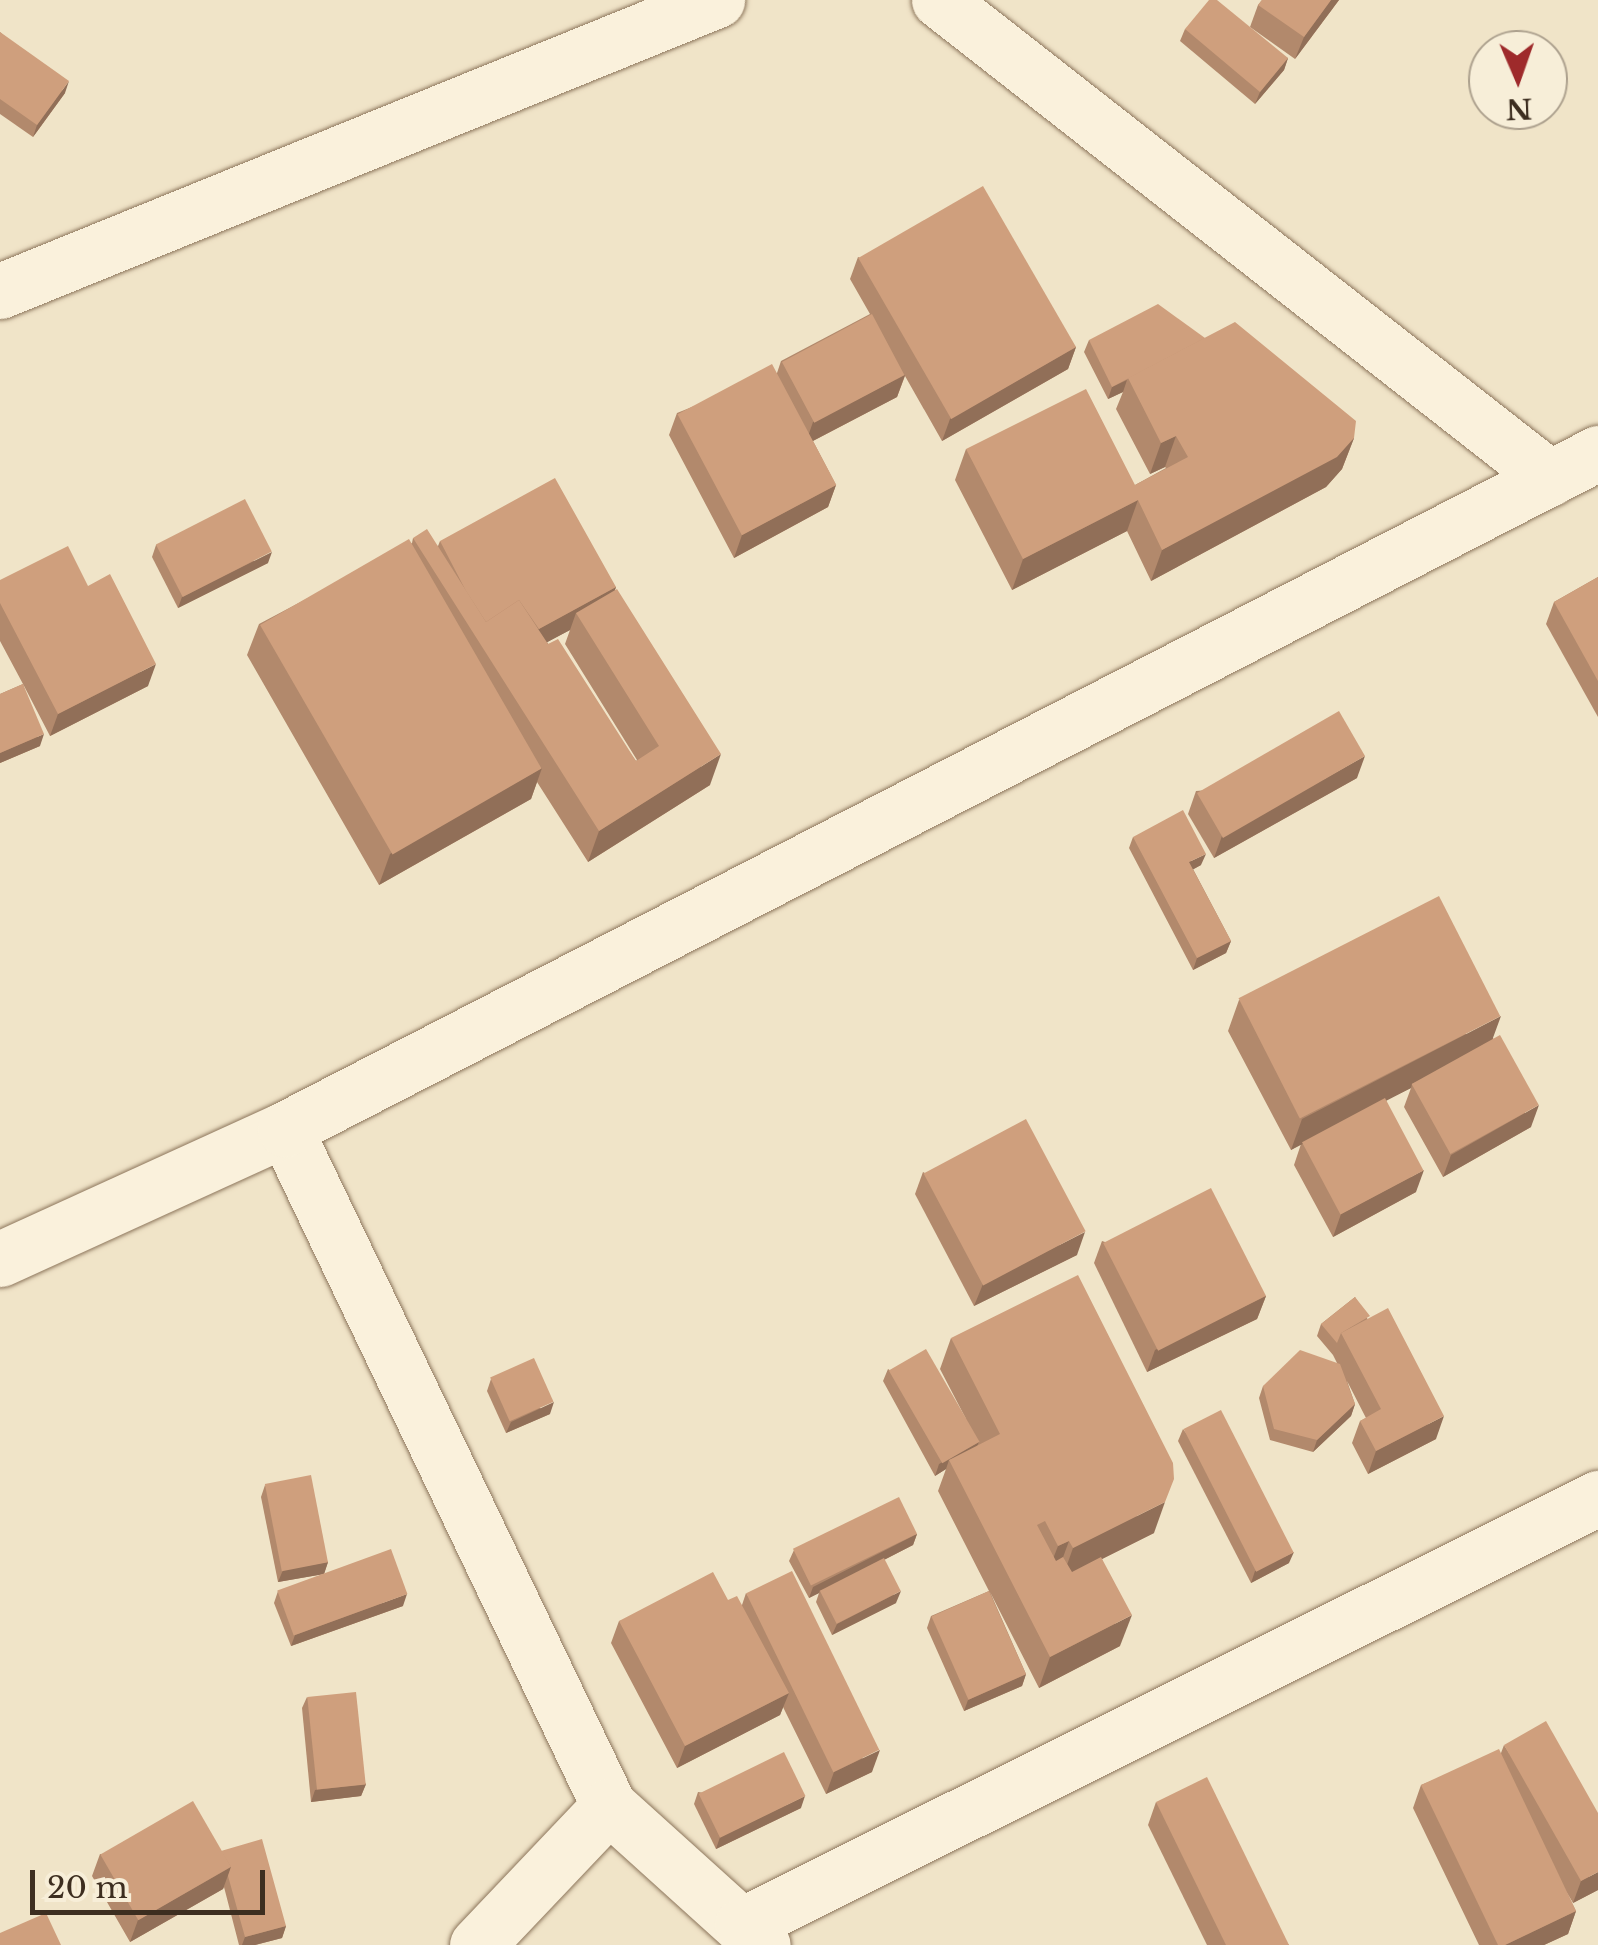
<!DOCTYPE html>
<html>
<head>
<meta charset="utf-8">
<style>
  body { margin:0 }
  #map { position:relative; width:1598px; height:1945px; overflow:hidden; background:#f0e4c8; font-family:"Libre Baskerville",serif }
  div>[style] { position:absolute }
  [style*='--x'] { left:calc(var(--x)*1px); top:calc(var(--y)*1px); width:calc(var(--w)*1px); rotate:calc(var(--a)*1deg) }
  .roads { filter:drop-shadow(0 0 2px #8d765c) drop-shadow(0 0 2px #8d765c) }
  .minor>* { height:55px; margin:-27.5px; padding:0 27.5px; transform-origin:27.5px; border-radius:27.5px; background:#faf1dc }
  .wall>* { inset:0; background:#b2896c }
  .shaded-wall>* { inset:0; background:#916f58 }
  .building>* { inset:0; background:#cf9f7d; transform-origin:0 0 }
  span { translate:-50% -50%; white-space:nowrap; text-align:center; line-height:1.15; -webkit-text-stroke:8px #f7eed8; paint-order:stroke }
  .north { position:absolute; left:1468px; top:30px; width:100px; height:100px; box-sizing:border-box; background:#f7eed8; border:2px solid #ada18e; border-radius:50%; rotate:178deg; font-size:28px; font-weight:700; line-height:40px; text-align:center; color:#3d2e20 }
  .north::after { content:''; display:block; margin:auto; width:35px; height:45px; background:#9e2a2b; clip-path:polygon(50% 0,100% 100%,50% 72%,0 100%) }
  .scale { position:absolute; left:30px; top:1870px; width:235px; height:45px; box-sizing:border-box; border:5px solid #3d2e20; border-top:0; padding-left:12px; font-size:30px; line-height:35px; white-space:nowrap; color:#3d2e20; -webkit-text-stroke:8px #f7eed8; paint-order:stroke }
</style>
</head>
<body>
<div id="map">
  <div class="roads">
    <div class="minor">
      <div style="--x:939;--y:0;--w:776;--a:38.04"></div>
      <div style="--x:0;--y:291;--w:774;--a:-22.09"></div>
      <div style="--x:285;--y:1129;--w:751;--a:64.43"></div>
      <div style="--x:609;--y:1806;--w:207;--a:42.1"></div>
      <div style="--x:0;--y:1259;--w:313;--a:-24.5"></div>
      <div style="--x:285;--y:1129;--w:1477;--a:-27.24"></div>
      <div style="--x:742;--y:1925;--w:957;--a:-26.51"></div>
      <div style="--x:477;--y:1945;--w:192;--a:-46.5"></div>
    </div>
  </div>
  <div class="wall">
    <div style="clip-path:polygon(1262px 0,1339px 0,1295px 59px,1250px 27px,1258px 5px)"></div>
    <div style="clip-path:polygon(1185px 29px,1288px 58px,1284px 70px,1255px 104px,1180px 41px)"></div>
    <div style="clip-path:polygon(0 32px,65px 93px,33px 137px,0 114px)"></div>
    <div style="clip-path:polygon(858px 257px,1076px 347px,1068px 369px,942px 441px,905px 376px,897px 397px,813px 441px,836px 485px,828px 507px,734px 558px,669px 435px,677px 413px,777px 373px,781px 361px,870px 314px,850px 279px)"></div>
    <div style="clip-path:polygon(1205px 338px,1354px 438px,1342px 469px,1326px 487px,1151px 581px,1127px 531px,1012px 590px,955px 480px,966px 449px,1135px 485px,1166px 468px,1165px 467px,1150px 474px,1116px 409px,1123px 392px,1108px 399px,1084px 352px,1089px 340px)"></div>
    <div style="clip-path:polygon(evenodd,413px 538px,438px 546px,440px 541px,616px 587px,615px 590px,710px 785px,588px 862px,537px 782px,531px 799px,379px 885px,247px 655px,259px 624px,412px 543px,413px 538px,570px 630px,565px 644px,637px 760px,636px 761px,547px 642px,570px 630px)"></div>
    <div style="clip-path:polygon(156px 545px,268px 563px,178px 608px,152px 557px)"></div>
    <div style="clip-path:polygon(1598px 577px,1598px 717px,1546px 624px,1554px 602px)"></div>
    <div style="clip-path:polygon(0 580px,88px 586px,148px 686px,50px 736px,23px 684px,40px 746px,0 763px,0 694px,23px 684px,0 641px)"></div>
    <div style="clip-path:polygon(1357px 778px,1214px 858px,1188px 814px,1196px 791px)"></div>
    <div style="clip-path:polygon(1133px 837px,1201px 865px,1193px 869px,1231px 941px,1226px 953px,1193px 970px,1129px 848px)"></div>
    <div style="clip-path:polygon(1239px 1000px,1493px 1038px,1531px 1127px,1443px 1177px,1404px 1107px,1411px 1088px,1386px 1100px,1416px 1192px,1333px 1237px,1294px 1165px,1301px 1144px,1291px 1150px,1228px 1031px)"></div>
    <div style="clip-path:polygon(923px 1172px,1077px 1255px,974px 1306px,915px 1194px)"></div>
    <div style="clip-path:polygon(1102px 1241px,1266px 1296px,1257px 1319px,1147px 1372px,1094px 1263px)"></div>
    <div style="clip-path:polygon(1355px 1297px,1436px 1439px,1368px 1474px,1352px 1443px,1360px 1421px,1366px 1418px,1347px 1381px,1355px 1404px,1351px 1416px,1313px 1452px,1270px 1440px,1259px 1398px,1263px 1386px,1337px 1363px,1333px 1355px,1317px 1336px,1321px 1324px)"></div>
    <div style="clip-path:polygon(951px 1338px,1154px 1533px,1102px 1559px,1120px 1646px,1039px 1688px,990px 1592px,1026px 1674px,1022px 1686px,964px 1711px,927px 1628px,931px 1616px,989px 1591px,938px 1491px,946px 1469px,935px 1476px,883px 1381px,888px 1369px,966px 1419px,940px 1369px)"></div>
    <div style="clip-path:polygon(491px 1379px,550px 1414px,506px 1433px,487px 1391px)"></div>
    <div style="clip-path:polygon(1183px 1429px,1289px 1563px,1251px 1583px,1178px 1441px)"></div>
    <div style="clip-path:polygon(265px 1485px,328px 1562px,324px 1574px,278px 1582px,261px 1497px)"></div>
    <div style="clip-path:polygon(917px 1534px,913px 1545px,884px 1560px,896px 1603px,832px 1635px,816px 1602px,819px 1593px,809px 1598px,789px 1561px,794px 1550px)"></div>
    <div style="clip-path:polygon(278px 1591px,403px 1606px,291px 1646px,274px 1603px)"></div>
    <div style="clip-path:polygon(746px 1593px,872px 1772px,826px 1794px,783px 1707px,780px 1715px,677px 1768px,611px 1643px,619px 1621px,728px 1600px,742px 1605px)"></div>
    <div style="clip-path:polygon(307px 1697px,366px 1784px,361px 1796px,311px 1802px,302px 1708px)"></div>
    <div style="clip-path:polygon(1504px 1745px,1598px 1890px,1573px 1903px,1566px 1891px,1576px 1911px,1568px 1934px,1544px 1945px,1479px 1945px,1413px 1808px,1421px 1785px,1501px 1753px)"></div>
    <div style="clip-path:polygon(698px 1792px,801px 1808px,716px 1849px,694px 1804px)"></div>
    <div style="clip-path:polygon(1156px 1802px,1289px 1945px,1207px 1945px,1148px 1825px)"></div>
    <div style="clip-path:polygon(221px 1851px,286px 1926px,282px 1938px,255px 1945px,239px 1945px,224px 1887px,223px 1889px,130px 1942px,92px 1876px,100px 1854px)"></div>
  </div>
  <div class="shaded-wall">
    <div style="clip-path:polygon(1331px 0,1339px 0,1295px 59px,1304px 37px)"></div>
    <div style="clip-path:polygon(1288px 58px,1284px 70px,1255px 104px,1260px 92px)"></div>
    <div style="clip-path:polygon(69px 81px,65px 93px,33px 137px,37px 125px)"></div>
    <div style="clip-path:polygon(1076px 347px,1068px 369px,942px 441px,950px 419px)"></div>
    <div style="clip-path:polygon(905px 375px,897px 397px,805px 445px,813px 422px)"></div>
    <div style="clip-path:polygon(1127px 380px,1123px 392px,1108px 399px,1112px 387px)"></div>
    <div style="clip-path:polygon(1176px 436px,1165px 467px,1150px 474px,1161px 443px)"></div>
    <div style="clip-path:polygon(1354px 438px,1342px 469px,1326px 487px,1151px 581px,1162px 550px)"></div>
    <div style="clip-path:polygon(836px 485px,828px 507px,734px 558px,742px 535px)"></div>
    <div style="clip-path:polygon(1138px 500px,1127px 531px,1012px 590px,1023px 559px)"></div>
    <div style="clip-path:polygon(272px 552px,268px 563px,178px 608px,182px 597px)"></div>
    <div style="clip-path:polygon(616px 587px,608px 609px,576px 613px,570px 630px,527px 653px,535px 631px)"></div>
    <div style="clip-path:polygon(156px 664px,148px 686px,50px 736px,58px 714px)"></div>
    <div style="clip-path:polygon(44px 734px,40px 746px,0 763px,0 753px)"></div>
    <div style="clip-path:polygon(721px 754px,710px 785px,588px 862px,599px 831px)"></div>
    <div style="clip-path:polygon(1365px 756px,1357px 778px,1214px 858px,1222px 836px)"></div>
    <div style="clip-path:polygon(542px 768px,531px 799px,379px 885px,390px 854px)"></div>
    <div style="clip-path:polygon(1206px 854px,1201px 865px,1185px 874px,1189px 862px)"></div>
    <div style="clip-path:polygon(1231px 941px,1226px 953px,1193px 970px,1197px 958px)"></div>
    <div style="clip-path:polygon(1501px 1016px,1490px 1046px,1412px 1084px,1411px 1088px,1291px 1150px,1302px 1119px)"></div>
    <div style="clip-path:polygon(1539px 1105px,1531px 1127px,1443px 1177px,1451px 1155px)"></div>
    <div style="clip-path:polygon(1424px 1170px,1416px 1192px,1333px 1237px,1341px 1214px)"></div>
    <div style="clip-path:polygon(1085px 1232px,1077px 1255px,974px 1306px,983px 1284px)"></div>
    <div style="clip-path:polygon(1266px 1296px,1257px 1319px,1147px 1372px,1155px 1350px)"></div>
    <div style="clip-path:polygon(554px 1402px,550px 1414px,506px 1433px,511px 1422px)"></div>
    <div style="clip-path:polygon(1355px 1404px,1351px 1416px,1313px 1452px,1317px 1440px)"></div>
    <div style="clip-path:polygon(1444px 1416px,1436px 1439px,1368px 1474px,1376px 1451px)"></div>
    <div style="clip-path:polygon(979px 1442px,974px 1453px,949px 1460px,946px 1469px,935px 1476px,939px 1464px)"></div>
    <div style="clip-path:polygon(1165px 1502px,1154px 1533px,1062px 1579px,1073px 1548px)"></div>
    <div style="clip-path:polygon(917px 1534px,913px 1545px,821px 1592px,820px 1590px,819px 1593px,809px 1598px,813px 1587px)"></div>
    <div style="clip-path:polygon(1069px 1541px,1058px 1571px,1046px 1577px,1058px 1546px)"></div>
    <div style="clip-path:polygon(1294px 1552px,1289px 1563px,1251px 1583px,1255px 1571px)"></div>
    <div style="clip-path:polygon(328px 1562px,324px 1574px,278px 1582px,283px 1570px)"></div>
    <div style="clip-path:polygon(901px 1591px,896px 1603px,832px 1635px,837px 1624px)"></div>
    <div style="clip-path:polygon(407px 1594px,403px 1606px,291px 1646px,295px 1635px)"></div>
    <div style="clip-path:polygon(1132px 1615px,1120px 1646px,1039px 1688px,1050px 1657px)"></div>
    <div style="clip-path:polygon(1026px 1674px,1022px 1686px,964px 1711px,968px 1700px)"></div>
    <div style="clip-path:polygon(789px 1693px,780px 1715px,677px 1768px,685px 1746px)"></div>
    <div style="clip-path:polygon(880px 1750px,872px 1772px,826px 1794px,834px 1772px)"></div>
    <div style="clip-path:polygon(366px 1784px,361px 1796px,311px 1802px,315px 1790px)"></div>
    <div style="clip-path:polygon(805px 1796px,801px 1808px,716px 1849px,720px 1837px)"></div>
    <div style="clip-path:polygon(231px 1867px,223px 1889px,130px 1942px,138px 1920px)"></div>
    <div style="clip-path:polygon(1598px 1872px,1598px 1890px,1573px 1903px,1581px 1881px)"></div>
    <div style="clip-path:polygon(1576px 1911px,1568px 1934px,1544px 1945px,1505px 1945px)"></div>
    <div style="clip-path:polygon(286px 1926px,282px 1938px,255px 1945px,242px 1945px,245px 1937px)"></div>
  </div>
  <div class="building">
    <div style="clip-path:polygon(1209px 0,1217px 0,1288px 58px,1260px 92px,1185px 29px)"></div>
    <div style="clip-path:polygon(1262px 0,1331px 0,1304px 37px,1258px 5px)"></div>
    <div style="clip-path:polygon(0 32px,69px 81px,37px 125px,0 99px)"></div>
    <div style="left:983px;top:186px;width:186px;height:144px;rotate:60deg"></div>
    <div style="clip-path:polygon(1158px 304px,1205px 338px,1112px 387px,1089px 340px)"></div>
    <div style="left:872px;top:314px;width:69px;height:102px;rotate:62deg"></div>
    <div style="clip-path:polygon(1235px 322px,1356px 421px,1354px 438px,1337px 457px,1162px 550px,1138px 500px,1023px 559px,966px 449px,1086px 389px,1135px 485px,1188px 457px,1176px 436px,1161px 443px,1128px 378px)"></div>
    <div style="left:772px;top:364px;width:137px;height:107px;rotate:62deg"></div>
    <div style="clip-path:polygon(555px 478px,616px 587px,539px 629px,519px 600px,486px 622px,466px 591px,440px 541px)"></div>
    <div style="left:245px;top:499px;width:59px;height:100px;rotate:63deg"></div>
    <div style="clip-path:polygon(427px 529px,486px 622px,519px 600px,548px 644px,558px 639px,636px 761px,659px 746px,576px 613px,617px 589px,721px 754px,599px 831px,413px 538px)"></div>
    <div style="left:409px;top:539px;width:265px;height:172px;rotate:60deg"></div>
    <div style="clip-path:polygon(68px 546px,88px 586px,110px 574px,156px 664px,58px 714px,0 603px,0 580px)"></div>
    <div style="clip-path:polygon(1598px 577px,1598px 681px,1554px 602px)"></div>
    <div style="clip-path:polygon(23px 684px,44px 734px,0 753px,0 694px)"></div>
    <div style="left:1339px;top:711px;width:52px;height:164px;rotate:60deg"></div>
    <div style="clip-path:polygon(1183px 810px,1206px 854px,1189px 862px,1231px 941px,1197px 958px,1133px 837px)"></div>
    <div style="left:1439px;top:896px;width:135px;height:225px;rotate:63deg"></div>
    <div style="left:1500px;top:1035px;width:80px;height:101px;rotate:61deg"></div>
    <div style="left:1385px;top:1098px;width:82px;height:94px;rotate:62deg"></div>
    <div style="left:1026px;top:1119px;width:127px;height:116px;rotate:62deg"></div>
    <div style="left:1211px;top:1188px;width:121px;height:121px;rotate:63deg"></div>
    <div style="clip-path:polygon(1078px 1275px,1173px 1463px,1174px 1479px,1165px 1502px,1073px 1548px,1069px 1541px,1058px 1546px,1045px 1521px,1037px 1525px,1056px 1561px,1063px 1557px,1072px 1572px,1101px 1557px,1132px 1615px,1050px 1657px,949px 1460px,1000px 1434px,951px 1338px)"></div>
    <div style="clip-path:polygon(1355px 1297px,1370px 1316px,1341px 1333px,1337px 1343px,1321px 1324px)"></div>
    <div style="clip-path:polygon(1388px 1308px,1444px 1416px,1376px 1451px,1360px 1421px,1381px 1409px,1341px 1333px)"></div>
    <div style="left:926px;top:1349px;width:107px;height:43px;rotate:60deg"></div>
    <div style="clip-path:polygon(1300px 1350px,1340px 1364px,1355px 1404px,1317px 1440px,1274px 1429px,1263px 1386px)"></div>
    <div style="left:534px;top:1358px;width:48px;height:48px;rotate:66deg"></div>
    <div style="left:1221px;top:1410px;width:160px;height:42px;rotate:63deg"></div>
    <div style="left:311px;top:1475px;width:89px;height:47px;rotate:79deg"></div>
    <div style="left:899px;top:1497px;width:41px;height:118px;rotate:64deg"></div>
    <div style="left:391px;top:1549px;width:48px;height:121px;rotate:70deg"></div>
    <div style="left:884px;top:1558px;width:37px;height:72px;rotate:63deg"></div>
    <div style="left:792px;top:1571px;width:199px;height:51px;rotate:64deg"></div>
    <div style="clip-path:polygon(713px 1572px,728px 1600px,737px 1596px,789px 1693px,685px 1746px,619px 1621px)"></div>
    <div style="left:989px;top:1591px;width:91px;height:63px;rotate:66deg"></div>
    <div style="left:356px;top:1692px;width:93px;height:49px;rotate:84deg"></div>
    <div style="clip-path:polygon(1546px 1721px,1598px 1813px,1598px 1872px,1581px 1881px,1504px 1745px)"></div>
    <div style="clip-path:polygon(1499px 1749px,1576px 1911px,1505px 1945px,1498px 1945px,1421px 1785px)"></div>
    <div style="left:784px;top:1752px;width:49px;height:95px;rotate:64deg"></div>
    <div style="clip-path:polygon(1207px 1777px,1289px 1945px,1226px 1945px,1156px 1802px)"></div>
    <div style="left:193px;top:1801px;width:76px;height:107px;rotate:60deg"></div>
    <div style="clip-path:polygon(262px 1839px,286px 1926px,245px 1937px,228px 1876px,231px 1867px,221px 1851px)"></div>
    <div style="clip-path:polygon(46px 1913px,61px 1945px,0 1945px,0 1933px)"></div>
  </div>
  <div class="north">N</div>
  <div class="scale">20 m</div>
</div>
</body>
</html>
